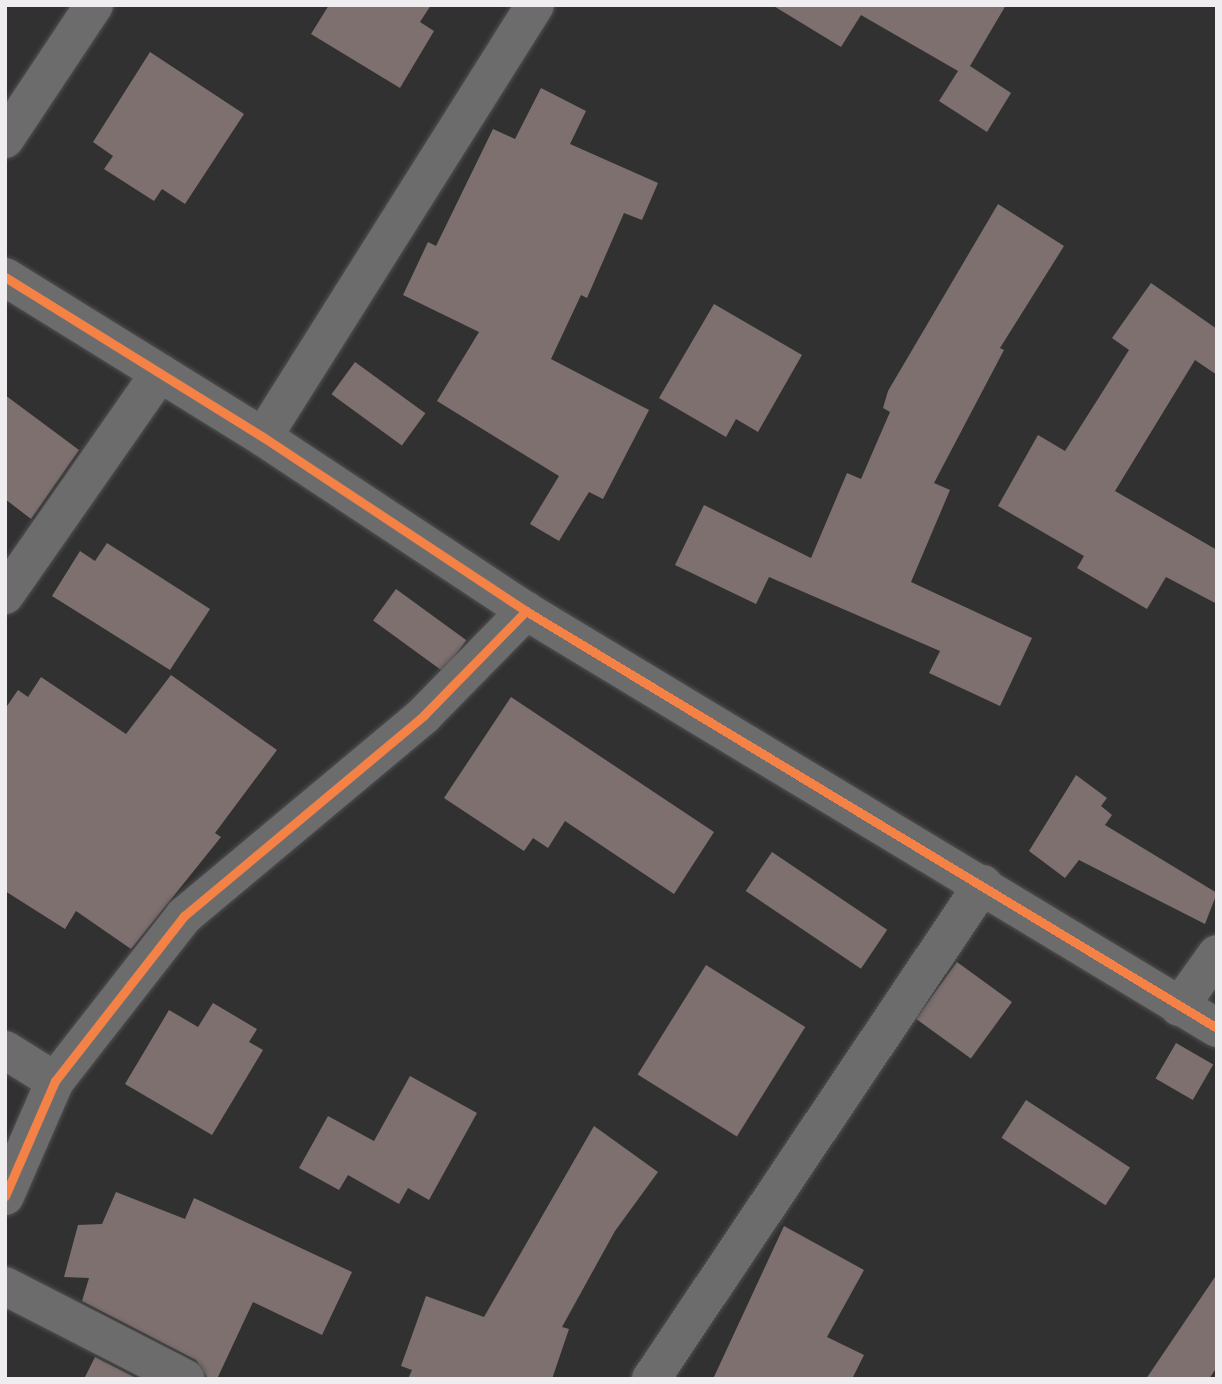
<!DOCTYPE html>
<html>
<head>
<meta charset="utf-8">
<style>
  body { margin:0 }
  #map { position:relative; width:1222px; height:1384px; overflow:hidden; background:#323132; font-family:Bitter,serif }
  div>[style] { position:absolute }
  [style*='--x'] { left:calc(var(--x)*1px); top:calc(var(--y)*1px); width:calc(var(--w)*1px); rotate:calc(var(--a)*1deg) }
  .building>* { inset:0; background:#7d706e; transform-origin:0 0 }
  .roads { filter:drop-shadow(0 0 2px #515051) drop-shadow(0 0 2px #515051) }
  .minor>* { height:38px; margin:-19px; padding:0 19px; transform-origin:19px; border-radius:19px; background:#6d6c6d }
  .cycleway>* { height:9px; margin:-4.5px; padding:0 4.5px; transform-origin:4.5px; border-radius:4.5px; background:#f48246 }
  span { translate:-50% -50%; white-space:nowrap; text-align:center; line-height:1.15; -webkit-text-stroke:7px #292629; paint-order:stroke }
  .frame { position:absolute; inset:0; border:7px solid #efedef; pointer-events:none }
</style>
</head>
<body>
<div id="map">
  <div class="building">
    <div style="clip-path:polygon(329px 5px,431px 5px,420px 22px,434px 31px,400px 88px,311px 34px)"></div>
    <div style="clip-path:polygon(772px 5px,1006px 5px,970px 66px,1011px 93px,987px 132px,939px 101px,958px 71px,861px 15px,841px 47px)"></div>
    <div style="clip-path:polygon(150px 52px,244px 114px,185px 204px,162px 189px,154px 201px,104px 169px,113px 156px,93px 142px)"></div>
    <div style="clip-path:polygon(541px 88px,586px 111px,570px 144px,658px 183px,642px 220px,624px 213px,587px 298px,581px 295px,551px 359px,649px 410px,603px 499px,589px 492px,559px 541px,530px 524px,559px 476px,437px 401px,479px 332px,403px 295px,428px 242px,436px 246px,493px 129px,515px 139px)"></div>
    <div style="clip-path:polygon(998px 204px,1064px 246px,1000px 348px,1004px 350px,934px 483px,950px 490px,911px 582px,1032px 638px,1000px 706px,929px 673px,940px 651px,769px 577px,756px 604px,675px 565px,704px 505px,811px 558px,847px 473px,861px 479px,890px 412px,883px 408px,888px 391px)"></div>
    <div style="clip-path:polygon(1151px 283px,1217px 329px,1217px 375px,1195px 360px,1115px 491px,1217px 550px,1217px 604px,1166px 577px,1147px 609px,1077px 568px,1084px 556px,998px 506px,1038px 435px,1065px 451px,1129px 350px,1112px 338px)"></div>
    <div style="clip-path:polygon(714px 304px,802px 355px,758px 432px,736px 419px,726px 437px,659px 398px)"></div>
    <div style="left:355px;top:362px;width:87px;height:40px;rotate:36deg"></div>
    <div style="clip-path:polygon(5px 395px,79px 450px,31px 519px,5px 499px)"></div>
    <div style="clip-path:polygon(107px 543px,210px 609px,170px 670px,52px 596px,80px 551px,95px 561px)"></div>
    <div style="left:396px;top:589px;width:87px;height:39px;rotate:36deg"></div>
    <div style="clip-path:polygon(171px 675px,277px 750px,215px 833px,221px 837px,131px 949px,76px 911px,65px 929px,5px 891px,5px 709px,18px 690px,28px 697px,41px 677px,126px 734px)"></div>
    <div style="clip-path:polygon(511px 697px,714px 832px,674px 894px,565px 821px,548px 848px,533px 838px,524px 851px,444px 798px)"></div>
    <div style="clip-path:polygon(1076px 775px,1107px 798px,1101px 806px,1112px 815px,1105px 825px,1217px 893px,1205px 924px,1079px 860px,1065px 878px,1029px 851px)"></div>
    <div style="left:772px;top:852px;width:139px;height:47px;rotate:34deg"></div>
    <div style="left:957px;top:962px;width:68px;height:70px;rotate:36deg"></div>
    <div style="left:706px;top:965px;width:117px;height:129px;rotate:32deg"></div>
    <div style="clip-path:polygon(213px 1003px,257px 1029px,249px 1042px,263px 1050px,212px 1135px,125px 1084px,169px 1010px,198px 1027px)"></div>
    <div style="left:1176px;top:1043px;width:43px;height:41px;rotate:30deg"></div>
    <div style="clip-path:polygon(410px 1076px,477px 1113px,429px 1200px,408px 1188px,399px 1204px,348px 1175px,339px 1190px,299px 1168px,328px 1116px,374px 1141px)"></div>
    <div style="left:1026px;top:1100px;width:124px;height:45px;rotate:33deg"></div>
    <div style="clip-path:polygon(594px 1126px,658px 1172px,615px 1231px,562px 1327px,569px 1329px,552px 1379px,408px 1379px,412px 1370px,401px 1366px,426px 1296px,484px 1317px)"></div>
    <div style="clip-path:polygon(116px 1192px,185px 1219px,194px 1198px,352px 1272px,322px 1335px,253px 1302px,217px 1379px,208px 1379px,196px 1360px,82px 1301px,89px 1278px,64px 1277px,78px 1225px,102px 1224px)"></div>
    <div style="clip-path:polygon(784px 1226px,864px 1270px,827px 1337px,864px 1355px,852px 1379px,713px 1379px)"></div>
    <div style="clip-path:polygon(1217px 1274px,1217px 1367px,1209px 1379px,1146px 1379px)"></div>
    <div style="clip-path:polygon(95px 1357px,138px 1379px,84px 1379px)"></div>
  </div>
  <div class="roads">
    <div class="minor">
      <div style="--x:5;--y:139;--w:161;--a:-56.4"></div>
      <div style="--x:5;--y:277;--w:304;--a:31.8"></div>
      <div style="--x:263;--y:437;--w:315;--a:33.5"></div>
      <div style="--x:526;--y:611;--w:807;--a:31.11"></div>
      <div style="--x:263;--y:437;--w:510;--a:-57.8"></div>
      <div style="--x:5;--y:595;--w:271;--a:-55.1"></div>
      <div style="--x:1179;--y:1007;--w:65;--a:-54.4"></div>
      <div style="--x:5;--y:1050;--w:59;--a:31.8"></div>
      <div style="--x:5;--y:1196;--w:125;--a:-66.5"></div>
      <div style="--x:55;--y:1081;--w:209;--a:-52"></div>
      <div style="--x:184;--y:916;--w:313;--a:-39.9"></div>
      <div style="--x:424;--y:715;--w:146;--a:-45.6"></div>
      <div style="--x:5;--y:1286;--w:203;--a:27.2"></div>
      <div style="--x:651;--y:1379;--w:596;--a:-56.15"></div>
    </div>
  </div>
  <div class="cycleway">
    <div style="--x:5;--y:277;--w:304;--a:31.8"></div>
    <div style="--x:263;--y:437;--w:315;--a:33.5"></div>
    <div style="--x:526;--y:611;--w:807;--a:31.11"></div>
    <div style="--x:5;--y:1196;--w:125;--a:-66.5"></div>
    <div style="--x:55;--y:1081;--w:209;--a:-52"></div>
    <div style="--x:184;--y:916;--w:313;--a:-39.9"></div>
    <div style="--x:424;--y:715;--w:146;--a:-45.6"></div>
  </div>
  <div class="frame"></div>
</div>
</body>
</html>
